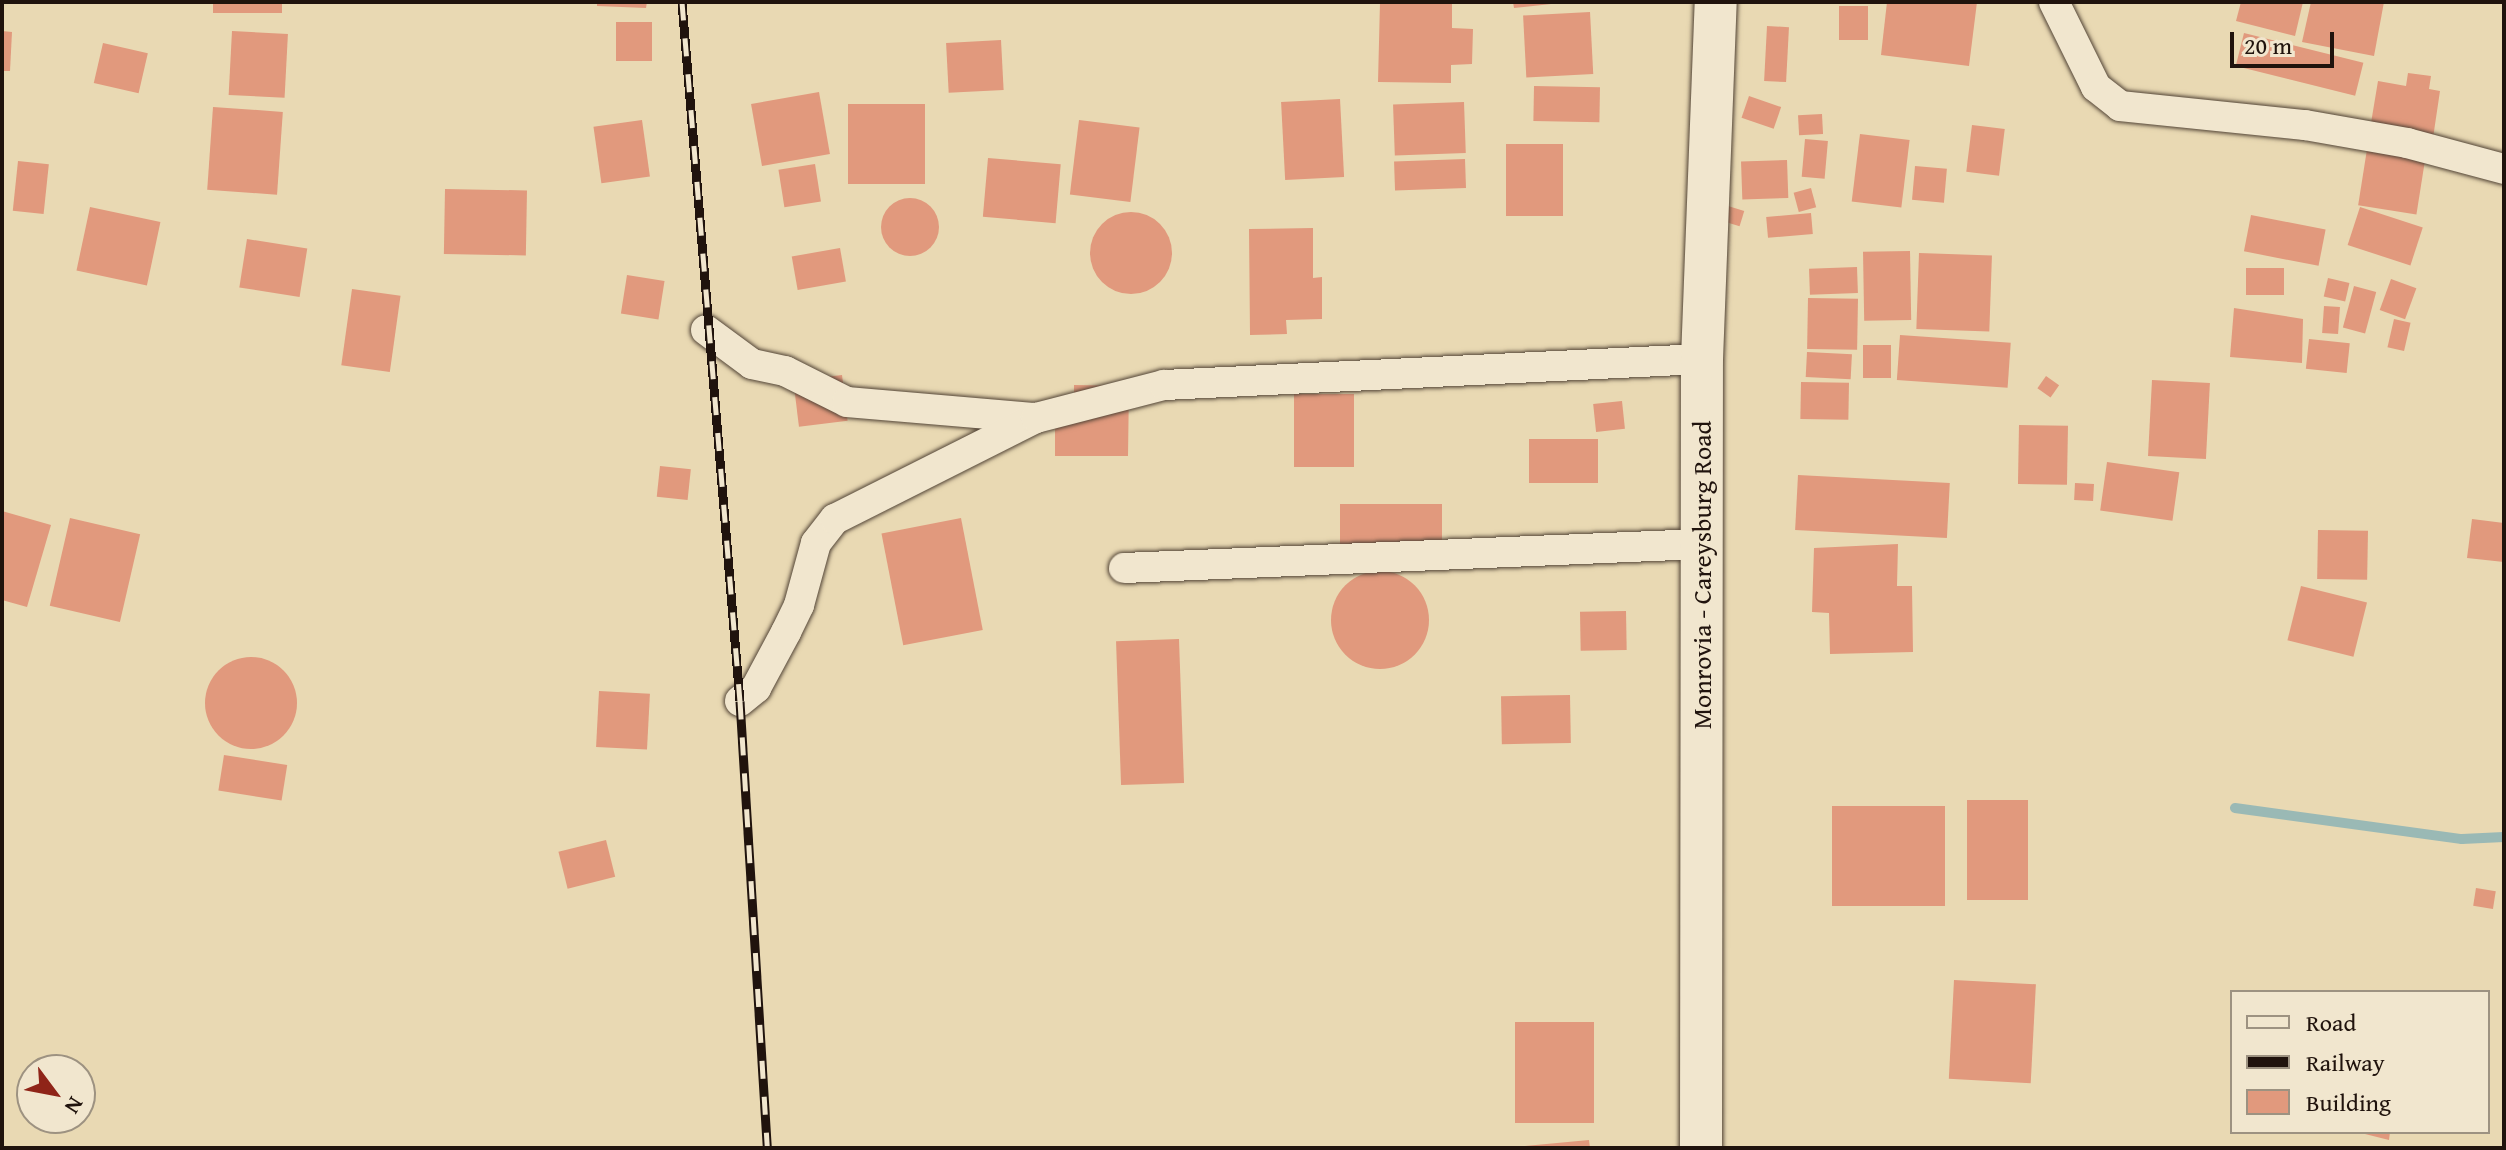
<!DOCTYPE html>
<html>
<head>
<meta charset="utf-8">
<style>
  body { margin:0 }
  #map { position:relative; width:2506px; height:1150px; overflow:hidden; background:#e9d9b3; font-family:"Gentium Book Plus",serif }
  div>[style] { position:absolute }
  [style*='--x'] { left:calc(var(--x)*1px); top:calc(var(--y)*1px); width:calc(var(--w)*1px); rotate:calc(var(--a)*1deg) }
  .stream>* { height:10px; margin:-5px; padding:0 5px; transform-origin:5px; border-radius:5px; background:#9ab9b5 }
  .building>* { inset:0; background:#e1997d; transform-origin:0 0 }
  .round { border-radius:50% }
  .roads { filter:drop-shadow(0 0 2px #524436) drop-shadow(0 0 2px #524436) }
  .street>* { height:30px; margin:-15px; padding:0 15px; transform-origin:15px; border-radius:15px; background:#f1e6ce }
  .secondary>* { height:42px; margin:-21px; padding:0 21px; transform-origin:21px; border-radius:21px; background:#f1e6ce }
  .rail>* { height:9px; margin-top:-4.5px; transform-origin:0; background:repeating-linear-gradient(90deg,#f1e6ce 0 18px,#20130d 0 36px); box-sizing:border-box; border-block:2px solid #20130d }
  span { translate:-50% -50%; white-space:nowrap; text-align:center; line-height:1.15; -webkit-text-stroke:7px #f1e6ce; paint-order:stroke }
  .street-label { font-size:26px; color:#20130d }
  .frame { position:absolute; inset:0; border:4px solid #20130d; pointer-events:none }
  .legend { position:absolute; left:2230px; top:990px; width:260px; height:144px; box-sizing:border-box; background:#f1e6ce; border:2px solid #9d9281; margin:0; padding:10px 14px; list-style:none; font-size:24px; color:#20130d }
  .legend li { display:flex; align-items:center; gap:16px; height:40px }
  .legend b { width:40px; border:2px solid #9d9281 }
  .north { position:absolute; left:16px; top:1054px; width:80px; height:80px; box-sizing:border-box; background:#f1e6ce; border:2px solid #9d9281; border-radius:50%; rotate:122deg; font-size:22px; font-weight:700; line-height:32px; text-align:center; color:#20130d }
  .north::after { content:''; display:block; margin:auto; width:28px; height:36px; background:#8f2418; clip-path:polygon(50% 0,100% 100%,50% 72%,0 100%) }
  .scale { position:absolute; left:2230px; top:32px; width:104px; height:36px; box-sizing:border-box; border:4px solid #20130d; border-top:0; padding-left:10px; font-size:24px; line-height:28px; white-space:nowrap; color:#20130d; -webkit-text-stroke:6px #f1e6ce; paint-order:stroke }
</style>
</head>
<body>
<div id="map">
  <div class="stream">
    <div style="--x:2235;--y:808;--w:229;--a:7.8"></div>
    <div style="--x:2462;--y:839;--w:42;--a:-2.7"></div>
  </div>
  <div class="building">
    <div style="left:213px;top:2px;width:69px;height:11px"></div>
    <div style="clip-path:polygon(597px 2px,647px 2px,646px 8px,597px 6px)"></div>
    <div style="clip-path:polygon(1380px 2px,1452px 2px,1452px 28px,1473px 29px,1472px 64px,1451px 65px,1451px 83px,1378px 82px)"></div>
    <div style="clip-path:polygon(1513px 2px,1551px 2px,1551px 4px,1514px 8px)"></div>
    <div style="clip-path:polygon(1887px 2px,1977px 2px,1969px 66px,1881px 55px)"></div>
    <div style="clip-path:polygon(2241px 2px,2303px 2px,2295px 36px,2236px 21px)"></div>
    <div style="clip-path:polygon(2311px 2px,2384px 2px,2374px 56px,2302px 42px)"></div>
    <div style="left:1839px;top:6px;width:29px;height:34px"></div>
    <div style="left:1590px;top:12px;width:62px;height:67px;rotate:87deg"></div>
    <div style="left:652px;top:22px;width:39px;height:36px;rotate:90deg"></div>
    <div style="left:1767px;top:26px;width:22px;height:55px;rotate:3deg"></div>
    <div style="clip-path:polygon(2px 31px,12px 32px,10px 71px,2px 71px)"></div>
    <div style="left:232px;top:31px;width:56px;height:64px;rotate:3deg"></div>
    <div style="left:2244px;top:33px;width:123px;height:34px;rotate:14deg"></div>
    <div style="left:1001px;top:40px;width:50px;height:55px;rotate:87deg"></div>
    <div style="left:103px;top:43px;width:46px;height:41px;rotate:13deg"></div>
    <div style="clip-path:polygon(2408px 73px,2431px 76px,2429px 89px,2440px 91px,2433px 138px,2370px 129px,2378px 81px,2406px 86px)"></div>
    <div style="left:1534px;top:86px;width:66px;height:35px;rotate:1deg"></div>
    <div style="left:819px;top:92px;width:63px;height:69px;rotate:80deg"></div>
    <div style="left:1749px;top:96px;width:34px;height:23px;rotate:19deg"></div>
    <div style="left:1340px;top:99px;width:78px;height:59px;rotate:87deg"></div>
    <div style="left:1464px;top:102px;width:51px;height:71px;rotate:88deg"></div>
    <div style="left:848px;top:104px;width:77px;height:80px"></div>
    <div style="left:213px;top:107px;width:70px;height:83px;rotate:4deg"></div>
    <div style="left:1822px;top:114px;width:20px;height:24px;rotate:87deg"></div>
    <div style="left:642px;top:120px;width:57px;height:49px;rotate:82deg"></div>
    <div style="left:1079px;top:120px;width:61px;height:75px;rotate:7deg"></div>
    <div style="left:1972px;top:125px;width:33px;height:47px;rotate:7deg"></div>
    <div style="left:1860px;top:134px;width:50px;height:68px;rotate:7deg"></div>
    <div style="left:1805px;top:139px;width:23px;height:38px;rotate:5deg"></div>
    <div style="left:2368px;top:143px;width:59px;height:63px;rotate:9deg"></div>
    <div style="left:1506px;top:144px;width:57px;height:72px"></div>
    <div style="left:988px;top:158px;width:73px;height:59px;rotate:5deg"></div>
    <div style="left:1465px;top:159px;width:29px;height:71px;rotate:88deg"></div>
    <div style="left:1787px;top:160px;width:38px;height:46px;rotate:88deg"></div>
    <div style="left:18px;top:161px;width:31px;height:50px;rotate:6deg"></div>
    <div style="left:815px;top:164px;width:38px;height:37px;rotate:81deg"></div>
    <div style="left:1915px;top:166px;width:32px;height:34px;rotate:5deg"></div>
    <div style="left:1811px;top:188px;width:20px;height:18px;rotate:75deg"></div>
    <div style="left:445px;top:189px;width:82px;height:65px;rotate:1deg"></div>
    <div class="round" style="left:881px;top:198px;width:58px;height:58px"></div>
    <div style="left:1728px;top:206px;width:17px;height:16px;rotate:17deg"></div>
    <div style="left:90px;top:207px;width:72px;height:65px;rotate:12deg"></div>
    <div style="left:2360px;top:207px;width:66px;height:40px;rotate:18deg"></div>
    <div class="round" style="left:1090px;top:212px;width:82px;height:82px"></div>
    <div style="left:1811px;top:213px;width:21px;height:45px;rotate:85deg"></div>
    <div style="left:2251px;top:215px;width:76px;height:37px;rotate:11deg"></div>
    <div style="clip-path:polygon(1313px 228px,1313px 278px,1322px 277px,1322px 319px,1286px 320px,1287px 334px,1250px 335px,1249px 229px)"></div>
    <div style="left:247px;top:239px;width:61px;height:49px;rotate:9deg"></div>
    <div style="left:840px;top:248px;width:34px;height:49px;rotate:80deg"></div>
    <div style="left:1910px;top:251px;width:69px;height:47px;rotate:89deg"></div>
    <div style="left:1919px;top:253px;width:73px;height:76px;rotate:2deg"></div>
    <div style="left:1857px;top:267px;width:26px;height:48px;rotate:88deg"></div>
    <div style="left:2246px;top:268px;width:38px;height:27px"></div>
    <div style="left:627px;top:275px;width:38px;height:39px;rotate:9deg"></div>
    <div style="left:2328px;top:278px;width:22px;height:19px;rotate:13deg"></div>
    <div style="left:2391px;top:279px;width:27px;height:33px;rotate:20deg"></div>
    <div style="left:2354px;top:286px;width:23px;height:43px;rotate:15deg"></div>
    <div style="left:352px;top:289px;width:49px;height:77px;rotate:8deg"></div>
    <div style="left:1808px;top:298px;width:50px;height:51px;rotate:1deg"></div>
    <div style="left:2324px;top:306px;width:16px;height:27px;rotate:4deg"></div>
    <div style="clip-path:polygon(2234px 308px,2303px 319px,2302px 363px,2230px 357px)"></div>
    <div style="left:2394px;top:319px;width:17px;height:29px;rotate:13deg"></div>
    <div style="left:1900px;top:335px;width:111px;height:45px;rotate:4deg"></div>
    <div style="left:2309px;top:339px;width:41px;height:30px;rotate:6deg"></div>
    <div style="left:1863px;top:345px;width:28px;height:33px"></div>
    <div style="left:1807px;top:352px;width:45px;height:25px;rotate:3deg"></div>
    <div style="left:842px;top:375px;width:46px;height:49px;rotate:83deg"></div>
    <div style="left:2046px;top:376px;width:16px;height:15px;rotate:35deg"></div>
    <div style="left:2152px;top:380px;width:58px;height:76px;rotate:3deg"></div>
    <div style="left:1801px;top:382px;width:48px;height:37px;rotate:1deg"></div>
    <div style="clip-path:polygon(1074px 385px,1129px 386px,1128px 456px,1055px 456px,1055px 408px,1074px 408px)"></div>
    <div style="left:1354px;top:394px;width:73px;height:60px;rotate:90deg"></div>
    <div style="left:1622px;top:401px;width:28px;height:29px;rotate:84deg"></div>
    <div style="left:2019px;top:425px;width:49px;height:59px;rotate:1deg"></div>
    <div style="left:1529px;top:439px;width:69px;height:44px"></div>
    <div style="left:2107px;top:462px;width:73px;height:49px;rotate:8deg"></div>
    <div style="left:660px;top:466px;width:31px;height:31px;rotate:6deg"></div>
    <div style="left:1798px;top:475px;width:152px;height:55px;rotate:3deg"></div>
    <div style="left:2075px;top:483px;width:19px;height:17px;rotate:3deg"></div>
    <div style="left:1340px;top:504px;width:102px;height:52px"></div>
    <div style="clip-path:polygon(2px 511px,51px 525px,27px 607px,2px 600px)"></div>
    <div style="left:70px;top:518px;width:72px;height:90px;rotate:13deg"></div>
    <div style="left:961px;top:518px;width:114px;height:81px;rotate:79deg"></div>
    <div style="clip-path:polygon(2472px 519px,2504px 523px,2504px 562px,2467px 558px)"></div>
    <div style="left:2318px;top:530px;width:50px;height:49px;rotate:1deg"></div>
    <div style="clip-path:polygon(1898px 544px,1897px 586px,1912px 586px,1913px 652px,1830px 654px,1829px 613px,1812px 612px,1814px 548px)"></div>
    <div class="round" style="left:1331px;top:571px;width:98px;height:98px"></div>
    <div style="left:2301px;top:586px;width:68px;height:56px;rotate:14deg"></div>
    <div style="left:1626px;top:611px;width:39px;height:46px;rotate:89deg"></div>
    <div style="left:1179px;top:639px;width:144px;height:63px;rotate:88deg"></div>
    <div class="round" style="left:205px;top:657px;width:92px;height:92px"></div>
    <div style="left:599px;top:691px;width:51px;height:56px;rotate:3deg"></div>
    <div style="left:1570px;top:695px;width:48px;height:69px;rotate:89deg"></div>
    <div style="left:224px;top:755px;width:64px;height:36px;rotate:9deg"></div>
    <div style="left:1967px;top:800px;width:61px;height:100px"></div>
    <div style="left:1945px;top:806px;width:100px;height:113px;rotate:90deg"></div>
    <div style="left:606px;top:840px;width:38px;height:49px;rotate:76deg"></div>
    <div style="left:2476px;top:888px;width:20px;height:18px;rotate:9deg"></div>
    <div style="left:1954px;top:980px;width:82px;height:99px;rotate:3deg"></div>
    <div style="left:1515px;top:1022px;width:79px;height:101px"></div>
    <div style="clip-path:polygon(2357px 1132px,2390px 1132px,2389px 1140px)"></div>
    <div style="clip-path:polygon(1589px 1140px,1590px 1148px,1525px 1148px,1525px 1146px)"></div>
  </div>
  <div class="roads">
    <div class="street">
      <div style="--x:2054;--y:2;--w:95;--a:63.7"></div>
      <div style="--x:2096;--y:87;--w:31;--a:38"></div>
      <div style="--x:2120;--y:106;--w:186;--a:5.9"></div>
      <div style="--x:2305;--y:125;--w:104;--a:10"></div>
      <div style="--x:2407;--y:143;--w:100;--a:15"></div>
      <div style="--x:706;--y:330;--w:57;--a:36.5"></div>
      <div style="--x:752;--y:364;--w:34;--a:12"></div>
      <div style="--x:785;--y:371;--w:69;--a:26.6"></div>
      <div style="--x:847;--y:402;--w:189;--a:4.9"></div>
      <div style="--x:1124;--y:568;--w:578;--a:-2.38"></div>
      <div style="--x:740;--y:701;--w:21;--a:-39"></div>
      <div style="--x:756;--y:688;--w:64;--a:-61.8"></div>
      <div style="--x:786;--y:632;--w:30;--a:-64"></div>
      <div style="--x:799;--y:605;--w:64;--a:-74.7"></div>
      <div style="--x:816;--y:543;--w:31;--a:-52"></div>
      <div style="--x:835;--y:519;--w:225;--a:-26.7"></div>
      <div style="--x:1036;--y:418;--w:132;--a:-14.5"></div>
      <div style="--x:1164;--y:385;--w:539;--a:-2.77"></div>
    </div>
    <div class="secondary">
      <div style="--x:1701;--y:1148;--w:789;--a:-89.93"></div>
      <div style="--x:1702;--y:359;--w:357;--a:-87.8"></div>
    </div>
  </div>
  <div class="rail">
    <div style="--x:682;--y:2;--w:701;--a:85.26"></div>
    <div style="--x:740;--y:701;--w:448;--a:86.5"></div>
  </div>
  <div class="street-label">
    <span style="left:1702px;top:575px;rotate:-90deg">Monrovia - Careysburg Road</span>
  </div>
  <div class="frame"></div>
  <ul class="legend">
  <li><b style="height:10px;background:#f1e6ce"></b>Road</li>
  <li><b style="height:10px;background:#20130d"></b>Railway</li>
  <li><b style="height:22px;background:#e1997d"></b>Building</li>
  </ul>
  <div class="north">N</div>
  <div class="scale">20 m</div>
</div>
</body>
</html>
